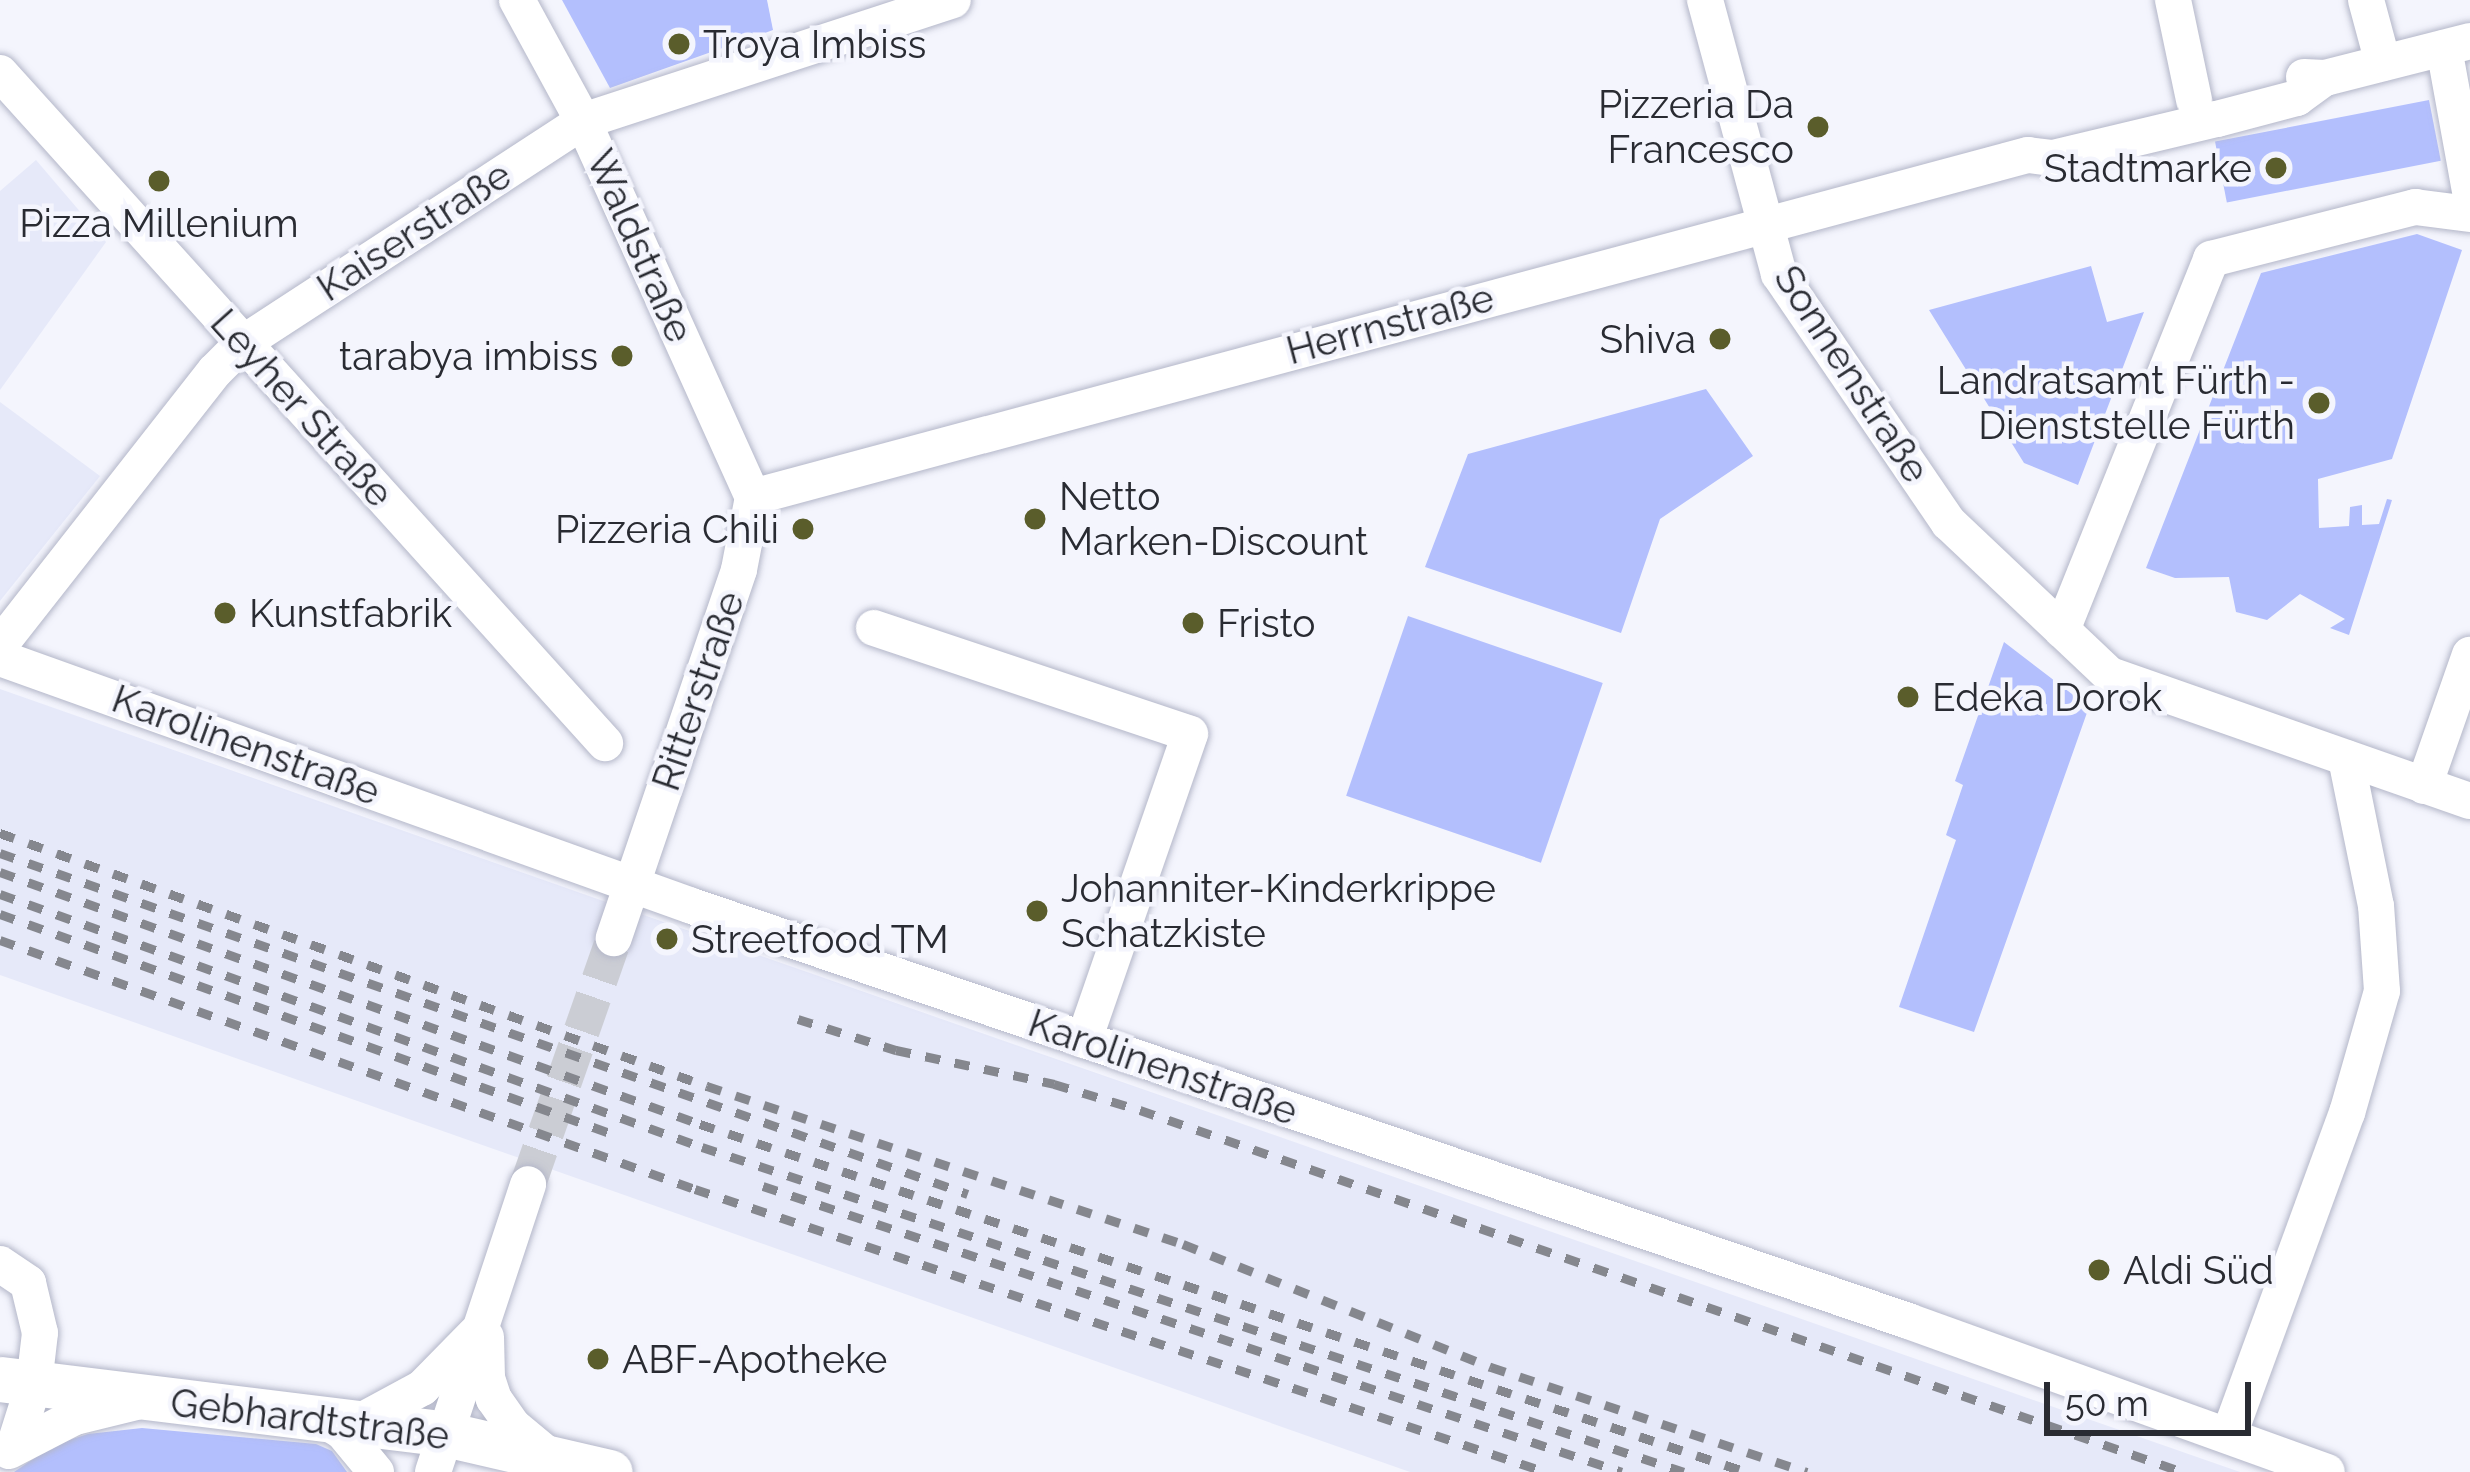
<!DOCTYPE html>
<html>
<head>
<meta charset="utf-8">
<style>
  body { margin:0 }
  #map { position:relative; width:2470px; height:1472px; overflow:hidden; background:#f4f5fd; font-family:Raleway,sans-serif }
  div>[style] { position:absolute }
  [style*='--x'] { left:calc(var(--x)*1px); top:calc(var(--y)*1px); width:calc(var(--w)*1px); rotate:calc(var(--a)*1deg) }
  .built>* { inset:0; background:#e6e9f9 }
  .green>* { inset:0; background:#b3bffd; transform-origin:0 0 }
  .minor-tunnel>* { height:36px; margin-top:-18px; transform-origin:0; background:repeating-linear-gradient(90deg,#cbcdd4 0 36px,transparent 0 54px) }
  .roads { filter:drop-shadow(0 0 3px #b4b7c9) drop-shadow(0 0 3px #b4b7c9) }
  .minor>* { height:36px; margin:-18px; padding:0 18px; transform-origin:18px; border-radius:18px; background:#fff }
  .major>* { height:45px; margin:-22.5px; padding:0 22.5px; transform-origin:22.5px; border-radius:22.5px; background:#fff }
  .rail>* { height:9px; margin-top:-4.5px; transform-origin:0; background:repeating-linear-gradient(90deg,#85878e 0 15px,transparent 0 30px) }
  .dots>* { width:33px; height:33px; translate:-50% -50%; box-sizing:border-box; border:6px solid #f4f5fd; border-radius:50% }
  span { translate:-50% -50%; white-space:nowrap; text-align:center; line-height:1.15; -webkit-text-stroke:9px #f4f5fd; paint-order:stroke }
  .poi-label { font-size:39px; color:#292b32 }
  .left { translate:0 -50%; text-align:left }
  .right { translate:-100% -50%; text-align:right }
  .street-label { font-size:39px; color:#292b32 }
  .scale { position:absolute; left:2044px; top:1382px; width:207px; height:54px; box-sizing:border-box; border:6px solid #292b32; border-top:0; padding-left:15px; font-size:36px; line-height:42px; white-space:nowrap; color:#292b32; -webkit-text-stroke:9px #f4f5fd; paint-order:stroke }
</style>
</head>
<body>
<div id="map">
  <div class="built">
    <div style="clip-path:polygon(36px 160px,106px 242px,0 390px,0 191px)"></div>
    <div style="clip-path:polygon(0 402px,100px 476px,0 601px)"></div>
    <div style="clip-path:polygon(0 689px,589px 896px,2240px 1472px,1410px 1472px,0 975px)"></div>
  </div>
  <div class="green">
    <div style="clip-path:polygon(562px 0,767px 0,773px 30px,610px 88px)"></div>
    <div style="left:2429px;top:100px;width:62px;height:218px;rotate:79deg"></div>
    <div style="clip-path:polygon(2417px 234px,2462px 250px,2392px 459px,2318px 479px,2319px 528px,2349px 526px,2350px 507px,2362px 505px,2362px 525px,2379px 524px,2387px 499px,2392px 500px,2349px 635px,2330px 628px,2345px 619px,2300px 594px,2267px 620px,2236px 612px,2229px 577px,2175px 578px,2146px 568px,2261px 273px)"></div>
    <div style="clip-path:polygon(2091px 266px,2107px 322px,2144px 312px,2078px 485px,2024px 463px,1929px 310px)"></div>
    <div style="clip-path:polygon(1706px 389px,1753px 456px,1660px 519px,1621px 633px,1425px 567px,1468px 454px)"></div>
    <div style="left:1408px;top:616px;width:206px;height:190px;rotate:19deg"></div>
    <div style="clip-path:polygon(2004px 642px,2089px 707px,1974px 1032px,1899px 1007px,1956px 840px,1946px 835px,1963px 785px,1955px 781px)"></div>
    <div style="clip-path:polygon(142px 1428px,316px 1444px,332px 1451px,347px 1472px,14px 1472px,54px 1445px,88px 1434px)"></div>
  </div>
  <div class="minor-tunnel">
    <div style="--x:528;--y:1184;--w:261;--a:-70.7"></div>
  </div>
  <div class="roads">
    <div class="minor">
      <div style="--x:517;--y:0;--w:138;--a:61.4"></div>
      <div style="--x:583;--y:121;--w:413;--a:65.7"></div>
      <div style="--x:753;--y:497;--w:74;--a:100.9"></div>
      <div style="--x:739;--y:570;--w:389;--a:108.8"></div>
      <div style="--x:1705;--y:0;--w:284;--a:74.9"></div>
      <div style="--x:1779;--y:274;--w:301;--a:55.7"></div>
      <div style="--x:1949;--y:523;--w:221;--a:43.4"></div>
      <div style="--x:2110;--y:675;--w:381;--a:19.3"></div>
      <div style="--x:2173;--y:0;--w:102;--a:78.1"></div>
      <div style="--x:2366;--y:0;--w:65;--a:74.9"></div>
      <div style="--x:2444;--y:48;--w:145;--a:79.7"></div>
      <div style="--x:0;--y:73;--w:903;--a:47.92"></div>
      <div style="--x:2304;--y:77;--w:21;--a:3"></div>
      <div style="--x:2325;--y:78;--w:150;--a:-14.3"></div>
      <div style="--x:753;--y:497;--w:1320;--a:-15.02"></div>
      <div style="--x:2028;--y:155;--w:25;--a:7"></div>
      <div style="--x:2053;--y:158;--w:169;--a:-13.4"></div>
      <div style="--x:2217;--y:119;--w:83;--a:-14.7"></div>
      <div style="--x:2297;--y:98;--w:34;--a:-36"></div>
      <div style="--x:874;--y:628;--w:333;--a:18.5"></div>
      <div style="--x:1190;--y:734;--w:324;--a:109.1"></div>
      <div style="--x:2062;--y:630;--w:400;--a:-68.1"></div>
      <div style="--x:2211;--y:259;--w:211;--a:-14.3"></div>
      <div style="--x:2415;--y:207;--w:55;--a:7.3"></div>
      <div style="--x:0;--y:645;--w:348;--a:-51.9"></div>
      <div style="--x:215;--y:371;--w:40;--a:-45"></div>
      <div style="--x:243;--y:343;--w:406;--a:-33.1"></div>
      <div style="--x:583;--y:121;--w:389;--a:-18.1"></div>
      <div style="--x:0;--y:658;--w:735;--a:19.72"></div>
      <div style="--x:692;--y:906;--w:1285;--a:18.84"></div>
      <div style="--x:1908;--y:1321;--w:445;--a:19.8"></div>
      <div style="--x:2424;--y:786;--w:139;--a:-70.7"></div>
      <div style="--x:0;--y:1264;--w:34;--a:34"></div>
      <div style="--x:28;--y:1283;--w:51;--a:76.5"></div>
      <div style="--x:40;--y:1333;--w:51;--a:96.7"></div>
      <div style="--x:34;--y:1384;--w:63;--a:107.6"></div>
      <div style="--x:486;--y:1337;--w:41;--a:88.6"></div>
      <div style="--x:487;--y:1378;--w:22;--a:72"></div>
      <div style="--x:494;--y:1399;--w:33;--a:55"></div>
      <div style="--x:513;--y:1426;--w:47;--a:39.8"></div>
      <div style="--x:319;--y:1417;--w:28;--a:32"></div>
      <div style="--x:343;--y:1432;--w:52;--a:50.5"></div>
      <div style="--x:359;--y:1422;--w:72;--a:-28.4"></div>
      <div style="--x:422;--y:1388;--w:77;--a:-45.5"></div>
      <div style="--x:2229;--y:1435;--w:343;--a:-69.9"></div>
      <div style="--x:2347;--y:1113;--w:127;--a:-74"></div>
      <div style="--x:2382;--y:991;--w:85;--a:-94"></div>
      <div style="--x:2376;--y:906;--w:151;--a:-101.5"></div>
      <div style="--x:9;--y:1451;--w:74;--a:-27.3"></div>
      <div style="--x:75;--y:1417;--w:63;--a:-13.8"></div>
      <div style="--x:433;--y:1472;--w:303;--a:-71.7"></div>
    </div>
    <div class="major">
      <div style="--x:0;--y:1379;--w:448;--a:7"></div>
      <div style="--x:445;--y:1434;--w:169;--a:13"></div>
    </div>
  </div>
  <div class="rail">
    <div style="--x:0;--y:833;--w:751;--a:19.69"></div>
    <div style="--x:707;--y:1086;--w:502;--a:18.36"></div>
    <div style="--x:1183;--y:1244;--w:332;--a:21.8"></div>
    <div style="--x:1491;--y:1367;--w:333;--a:18.4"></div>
    <div style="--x:0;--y:853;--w:1026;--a:19.41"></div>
    <div style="--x:0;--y:872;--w:744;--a:19.8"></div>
    <div style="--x:700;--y:1124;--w:1103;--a:18.39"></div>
    <div style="--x:0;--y:894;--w:746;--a:19.82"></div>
    <div style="--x:702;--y:1147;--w:1034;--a:18.31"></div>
    <div style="--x:0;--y:914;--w:648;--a:19.75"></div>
    <div style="--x:0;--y:940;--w:738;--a:19.71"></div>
    <div style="--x:695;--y:1189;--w:897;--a:18.39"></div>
    <div style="--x:798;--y:1019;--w:103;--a:17.6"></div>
    <div style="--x:896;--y:1050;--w:162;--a:12.1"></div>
    <div style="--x:1054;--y:1084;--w:90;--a:16.8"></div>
    <div style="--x:1140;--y:1110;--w:1104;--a:19.14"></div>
    <div style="--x:763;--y:1186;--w:905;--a:18.41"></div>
  </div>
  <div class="dots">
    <div style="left:679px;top:44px;background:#5a5d2b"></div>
    <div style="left:1818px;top:127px;background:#5a5d2b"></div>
    <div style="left:2276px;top:168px;background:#5a5d2b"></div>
    <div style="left:159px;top:181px;background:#5a5d2b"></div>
    <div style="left:1720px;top:339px;background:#5a5d2b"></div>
    <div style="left:622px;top:356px;background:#5a5d2b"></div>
    <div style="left:2319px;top:403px;background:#5a5d2b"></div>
    <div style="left:1035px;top:519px;background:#5a5d2b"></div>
    <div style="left:803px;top:529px;background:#5a5d2b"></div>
    <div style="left:225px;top:613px;background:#5a5d2b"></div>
    <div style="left:1193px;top:623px;background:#5a5d2b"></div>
    <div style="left:1908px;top:697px;background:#5a5d2b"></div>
    <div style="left:1037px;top:911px;background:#5a5d2b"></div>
    <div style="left:667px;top:939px;background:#5a5d2b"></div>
    <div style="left:2099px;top:1270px;background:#5a5d2b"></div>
    <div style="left:598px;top:1359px;background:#5a5d2b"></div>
  </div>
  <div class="poi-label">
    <span class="left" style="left:703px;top:44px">Troya Imbiss</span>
    <span class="right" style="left:1794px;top:127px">Pizzeria Da<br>Francesco</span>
    <span class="right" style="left:2252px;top:168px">Stadtmarke</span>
    <span style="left:159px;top:223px">Pizza Millenium</span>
    <span class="right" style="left:1696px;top:339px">Shiva</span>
    <span class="right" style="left:598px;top:356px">tarabya imbiss</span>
    <span class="right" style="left:2295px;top:403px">Landratsamt Fürth -<br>Dienststelle Fürth</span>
    <span class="left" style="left:1059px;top:519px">Netto<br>Marken-Discount</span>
    <span class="right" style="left:779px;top:529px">Pizzeria Chili</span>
    <span class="left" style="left:249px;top:613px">Kunstfabrik</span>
    <span class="left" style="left:1217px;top:623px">Fristo</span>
    <span class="left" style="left:1932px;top:697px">Edeka Dorok</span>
    <span class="left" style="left:1061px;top:911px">Johanniter-Kinderkrippe<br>Schatzkiste</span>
    <span class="left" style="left:691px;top:939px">Streetfood TM</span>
    <span class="left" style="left:2123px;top:1270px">Aldi Süd</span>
    <span class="left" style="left:622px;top:1359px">ABF-Apotheke</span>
  </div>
  <div class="street-label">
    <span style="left:414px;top:231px;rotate:-33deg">Kaiserstraße</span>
    <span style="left:640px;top:246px;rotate:66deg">Waldstraße</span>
    <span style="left:1390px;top:324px;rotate:-15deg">Herrnstraße</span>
    <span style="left:1852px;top:374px;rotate:57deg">Sonnenstraße</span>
    <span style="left:302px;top:408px;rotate:48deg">Leyher Straße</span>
    <span style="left:698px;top:691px;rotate:-71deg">Ritterstraße</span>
    <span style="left:246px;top:745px;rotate:20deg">Karolinenstraße</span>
    <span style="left:1163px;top:1067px;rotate:19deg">Karolinenstraße</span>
    <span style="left:310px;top:1419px;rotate:7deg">Gebhardtstraße</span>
  </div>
  <div class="scale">50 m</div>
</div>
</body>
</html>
